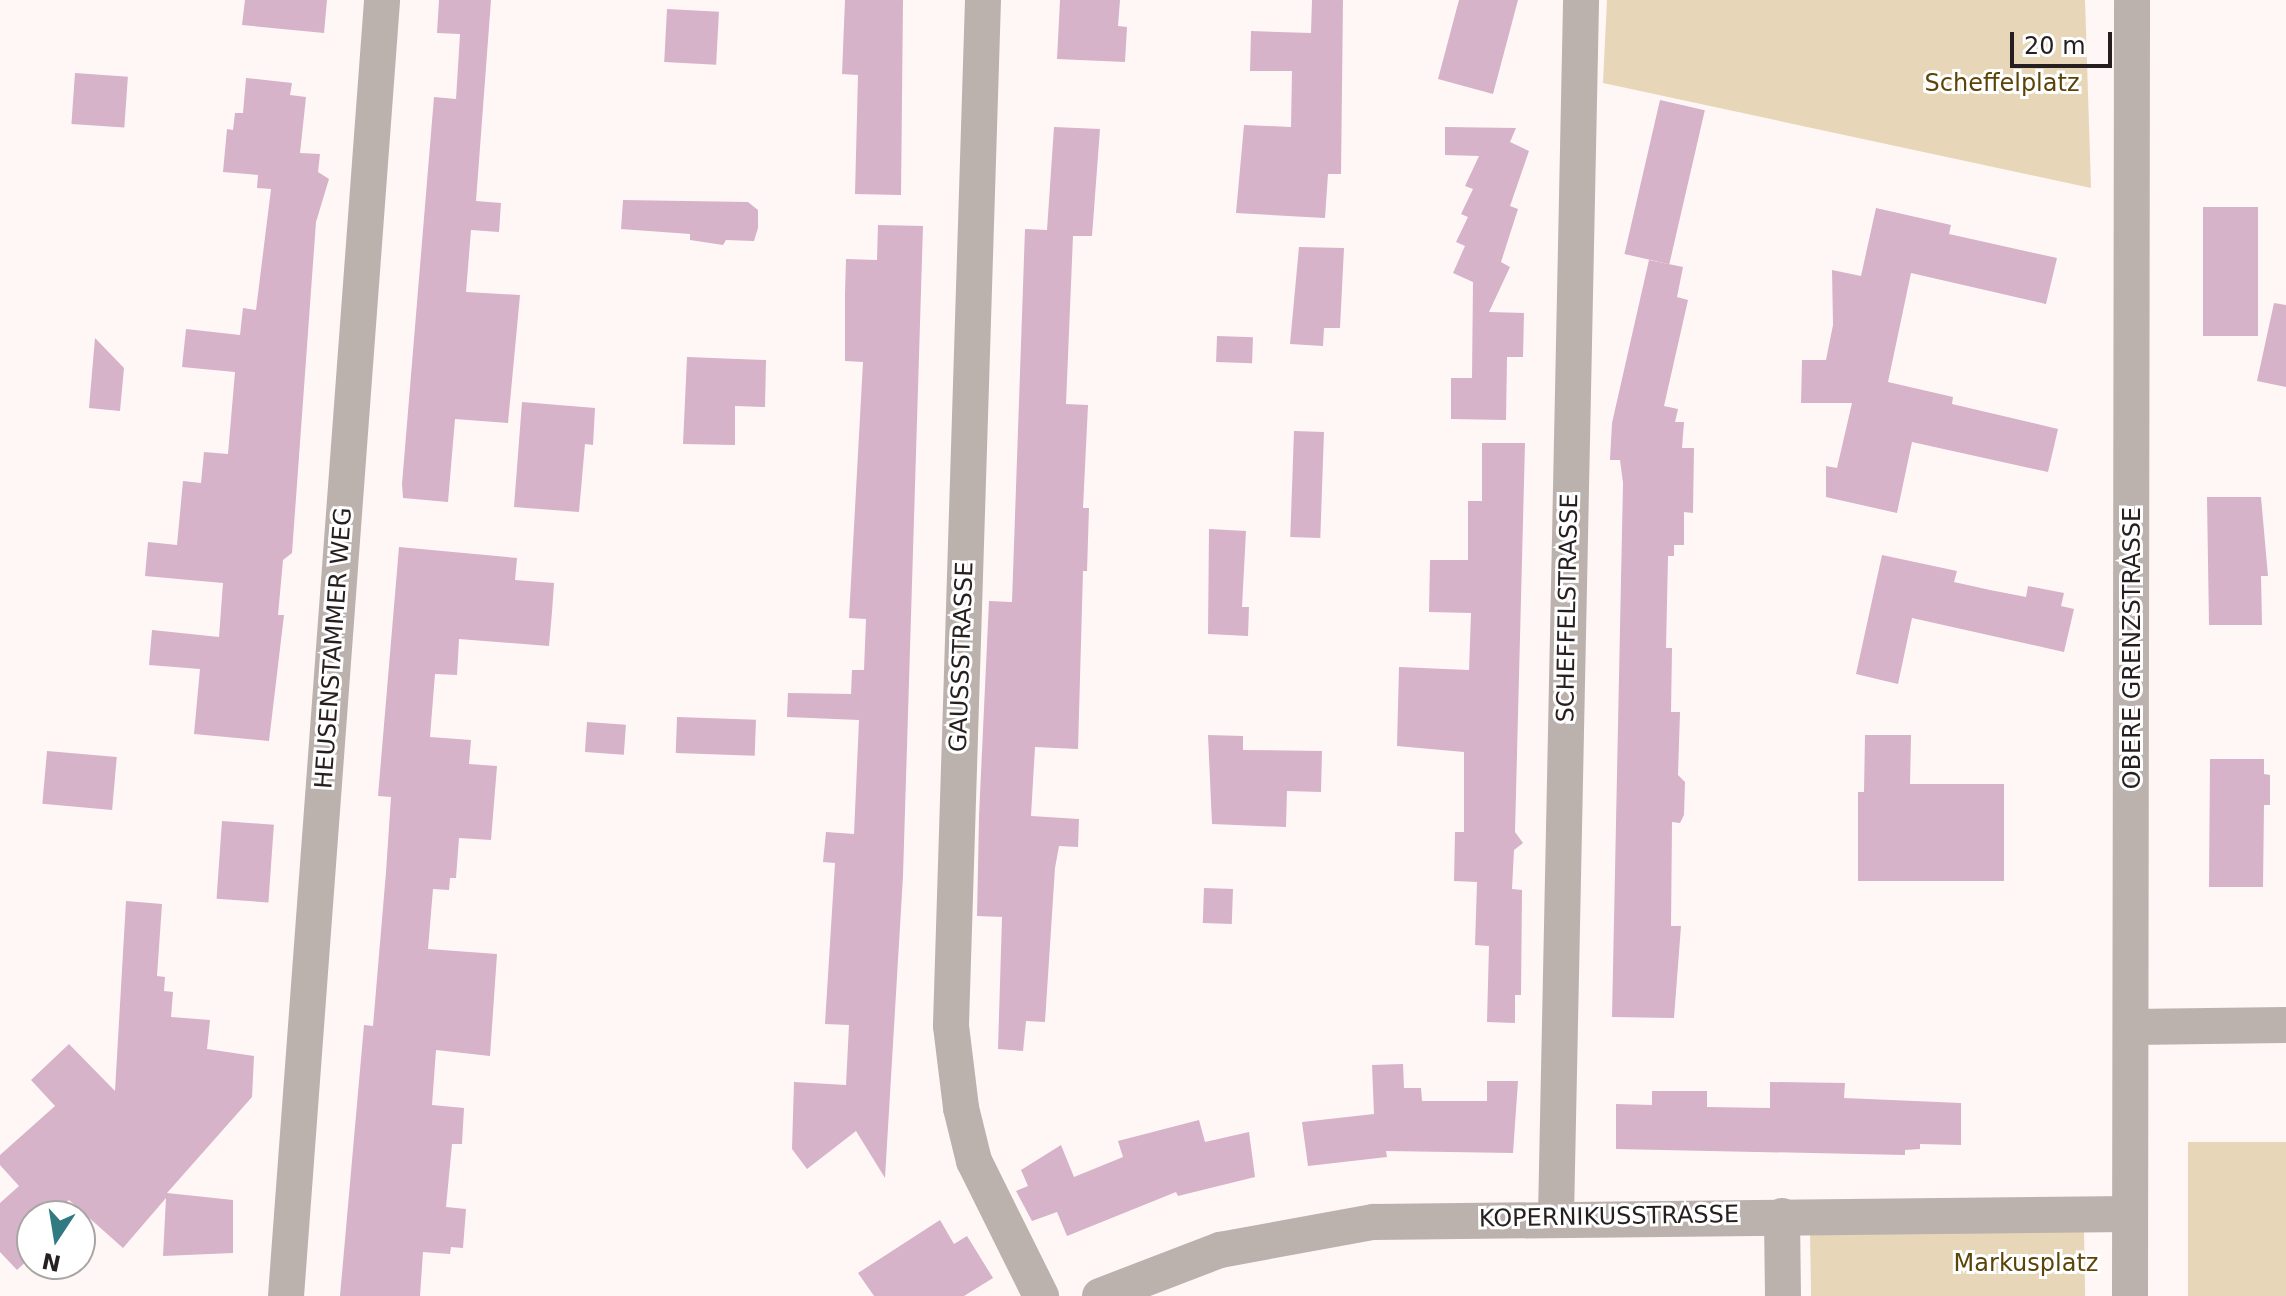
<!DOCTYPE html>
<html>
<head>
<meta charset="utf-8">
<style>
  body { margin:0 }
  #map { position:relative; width:2286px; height:1296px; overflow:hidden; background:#fff6f6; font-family:"DejaVu Sans",sans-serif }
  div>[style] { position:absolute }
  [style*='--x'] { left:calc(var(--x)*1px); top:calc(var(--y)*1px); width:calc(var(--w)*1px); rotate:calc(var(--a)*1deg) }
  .green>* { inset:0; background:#e7d6b7; transform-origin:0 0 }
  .building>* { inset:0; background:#d6b3c8; transform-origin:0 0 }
  .street>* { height:36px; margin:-18px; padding:0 18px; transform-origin:18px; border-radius:18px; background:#bbb2ae }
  span { translate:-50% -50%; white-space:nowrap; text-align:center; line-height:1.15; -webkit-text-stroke:6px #fff; paint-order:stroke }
  .park-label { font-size:24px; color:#5c4408 }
  .street-label { font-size:24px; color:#271f1f }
  .north { position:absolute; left:16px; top:1200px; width:80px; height:80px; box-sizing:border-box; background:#fff; border:2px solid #a9a5a5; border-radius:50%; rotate:192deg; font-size:22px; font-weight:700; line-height:32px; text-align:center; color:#271f1f }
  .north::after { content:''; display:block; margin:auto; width:28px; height:36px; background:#327a82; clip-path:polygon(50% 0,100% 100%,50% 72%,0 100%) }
  .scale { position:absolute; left:2010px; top:32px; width:102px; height:36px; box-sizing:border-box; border:4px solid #271f1f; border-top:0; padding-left:10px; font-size:24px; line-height:28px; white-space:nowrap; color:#271f1f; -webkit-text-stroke:6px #fff; paint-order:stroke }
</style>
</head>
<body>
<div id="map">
  <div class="green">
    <div style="clip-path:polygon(1607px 0,2085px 0,2091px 188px,1603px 83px)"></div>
    <div style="left:2188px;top:1142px;width:98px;height:154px"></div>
    <div style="left:2084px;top:1230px;width:66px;height:274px;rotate:89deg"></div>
  </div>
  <div class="building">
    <div style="clip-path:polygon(245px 0,327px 0,324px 33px,242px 25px)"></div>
    <div style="clip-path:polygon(439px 0,491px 0,476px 201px,501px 203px,499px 232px,471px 230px,466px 292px,520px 295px,508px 423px,455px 419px,448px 502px,403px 498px,402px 484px,434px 97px,456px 99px,460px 34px,437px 33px)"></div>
    <div style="clip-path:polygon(845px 0,903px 0,901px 195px,855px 194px,858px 75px,842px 74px)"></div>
    <div style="clip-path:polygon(1060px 0,1120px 0,1118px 26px,1127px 27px,1125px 62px,1057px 59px)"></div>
    <div style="clip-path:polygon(1312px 0,1343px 0,1341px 174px,1328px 174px,1325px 218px,1236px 213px,1244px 125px,1291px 127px,1292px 71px,1250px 71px,1251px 31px,1311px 33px)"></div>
    <div style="clip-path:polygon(1459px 0,1518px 0,1493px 94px,1438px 79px)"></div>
    <div style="left:667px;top:9px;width:52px;height:53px;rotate:3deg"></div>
    <div style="left:75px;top:73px;width:53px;height:51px;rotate:4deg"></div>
    <div style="clip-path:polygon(246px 78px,292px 83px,290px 95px,306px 97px,300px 153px,320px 154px,318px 172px,329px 179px,316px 222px,292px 553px,283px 560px,278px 615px,284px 615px,269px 741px,194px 734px,200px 669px,149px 665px,152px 630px,219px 637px,223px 583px,145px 576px,148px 542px,177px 545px,183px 481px,201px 483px,204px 452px,228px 454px,235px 372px,182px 367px,186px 329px,240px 335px,243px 308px,256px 310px,271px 189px,257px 188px,258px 175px,223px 172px,227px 129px,233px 130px,235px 113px,243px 113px)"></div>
    <div style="left:1660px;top:100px;width:46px;height:158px;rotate:13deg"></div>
    <div style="clip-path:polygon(1054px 127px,1100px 129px,1092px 236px,1073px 236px,1066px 404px,1088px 405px,1083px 508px,1089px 508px,1087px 571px,1083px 571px,1078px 749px,1035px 747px,1031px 816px,1079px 819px,1078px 847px,1059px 846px,1055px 868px,1045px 1022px,1026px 1021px,1023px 1051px,998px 1049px,1002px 917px,977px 916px,979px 816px,989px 601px,1012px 602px,1025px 229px,1047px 230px)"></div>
    <div style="clip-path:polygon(1445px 127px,1516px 128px,1510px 142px,1529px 151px,1510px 206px,1518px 209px,1501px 262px,1510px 267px,1489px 312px,1524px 313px,1523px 357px,1507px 357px,1506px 420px,1451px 419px,1451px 378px,1472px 378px,1473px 282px,1453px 273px,1465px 246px,1456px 242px,1468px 217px,1461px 214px,1473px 189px,1465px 186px,1479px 156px,1445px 155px)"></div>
    <div style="clip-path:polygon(623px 200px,748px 202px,758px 210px,758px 228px,754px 241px,726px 240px,723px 245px,690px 240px,690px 234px,621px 229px)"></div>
    <div style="left:2203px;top:207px;width:55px;height:129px"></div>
    <div style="clip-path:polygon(1876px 208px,1951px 225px,1949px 234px,2057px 258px,2046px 304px,1911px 273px,1888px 382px,1953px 397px,1952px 404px,2058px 429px,2048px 472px,1912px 442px,1897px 513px,1826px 497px,1826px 466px,1837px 468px,1852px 403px,1801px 403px,1802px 360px,1826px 360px,1833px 325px,1832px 270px,1861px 276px)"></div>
    <div style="clip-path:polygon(878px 225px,923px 226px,903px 876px,885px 1178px,856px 1131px,807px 1169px,792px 1149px,794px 1082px,846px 1085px,849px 1025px,825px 1024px,835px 863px,823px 862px,826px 832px,854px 834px,859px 720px,787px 717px,788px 693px,851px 694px,852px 670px,864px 670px,866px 619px,849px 618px,863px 362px,845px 361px,845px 293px,846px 259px,877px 260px)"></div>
    <div style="clip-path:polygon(1299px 247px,1344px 248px,1340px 328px,1324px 328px,1323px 346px,1290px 344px)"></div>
    <div style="clip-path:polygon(1649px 260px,1683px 267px,1677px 297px,1688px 300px,1664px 406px,1678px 409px,1675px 422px,1684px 422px,1682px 448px,1694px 448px,1693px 513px,1684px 512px,1684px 545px,1674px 545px,1674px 556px,1668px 556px,1666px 648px,1672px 648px,1671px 712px,1680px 712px,1678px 775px,1685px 782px,1684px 815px,1680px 823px,1672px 822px,1671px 926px,1681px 926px,1674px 1018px,1612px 1017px,1623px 483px,1620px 460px,1610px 460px,1612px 423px)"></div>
    <div style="clip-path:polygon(2274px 303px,2286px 305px,2286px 387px,2257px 381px)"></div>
    <div style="left:1217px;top:336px;width:36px;height:26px;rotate:2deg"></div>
    <div style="clip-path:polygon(95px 338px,124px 368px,120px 411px,89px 408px)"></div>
    <div style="clip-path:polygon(687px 357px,766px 360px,765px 407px,735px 406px,735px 445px,683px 444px)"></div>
    <div style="clip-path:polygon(522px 402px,595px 408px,593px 445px,585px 444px,579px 512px,514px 507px)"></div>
    <div style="left:1294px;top:431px;width:30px;height:106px;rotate:2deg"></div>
    <div style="clip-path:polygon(1482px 443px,1525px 443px,1515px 832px,1523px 843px,1514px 850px,1512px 889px,1522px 890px,1521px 995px,1515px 995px,1515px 1023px,1487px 1022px,1489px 946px,1475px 945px,1477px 882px,1454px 881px,1455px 832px,1464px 832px,1464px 752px,1397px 746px,1399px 667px,1469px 670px,1471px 613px,1429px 612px,1430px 560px,1468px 560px,1468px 501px,1482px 501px)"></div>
    <div style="clip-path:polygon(2207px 497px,2261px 497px,2268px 576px,2261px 576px,2262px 625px,2209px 625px)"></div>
    <div style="clip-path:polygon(1209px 529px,1246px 531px,1242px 607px,1249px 607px,1248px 636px,1208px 634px)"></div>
    <div style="clip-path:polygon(399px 547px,517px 558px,515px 580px,554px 583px,552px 612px,549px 646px,459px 639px,457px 675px,435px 674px,430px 737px,471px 740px,469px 764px,497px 766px,491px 840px,459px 838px,456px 878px,450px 878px,449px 890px,433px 889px,428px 949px,497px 954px,490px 1056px,436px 1050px,432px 1105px,464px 1108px,462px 1144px,452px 1144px,446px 1207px,466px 1209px,463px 1248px,451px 1247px,450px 1254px,423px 1252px,420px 1296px,340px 1296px,364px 1025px,373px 1026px,386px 872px,391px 797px,378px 796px)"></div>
    <div style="clip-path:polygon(1882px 555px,1957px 571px,1954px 582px,1990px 590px,2026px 597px,2028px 586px,2064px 593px,2061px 606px,2074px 609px,2064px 652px,1912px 618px,1898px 684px,1856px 674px)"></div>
    <div style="left:677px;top:717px;width:79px;height:36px;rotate:2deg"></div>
    <div style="left:587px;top:722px;width:39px;height:30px;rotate:4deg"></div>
    <div style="clip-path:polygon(1208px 735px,1243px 736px,1243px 750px,1322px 751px,1321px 792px,1287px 791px,1286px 827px,1212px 824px)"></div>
    <div style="clip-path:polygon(1865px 735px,1911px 735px,1910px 784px,2004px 784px,2004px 881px,1858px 881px,1858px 792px,1864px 792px)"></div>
    <div style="left:47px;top:751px;width:70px;height:53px;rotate:5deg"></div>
    <div style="clip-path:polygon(2210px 759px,2264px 759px,2264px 774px,2270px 775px,2270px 805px,2264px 805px,2263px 887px,2209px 887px)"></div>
    <div style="left:222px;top:821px;width:52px;height:78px;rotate:4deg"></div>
    <div style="left:1204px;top:888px;width:29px;height:35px;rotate:2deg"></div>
    <div style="clip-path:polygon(126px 901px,162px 904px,157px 976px,165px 977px,164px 991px,173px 992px,171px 1017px,210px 1020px,207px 1049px,254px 1056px,252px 1097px,167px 1193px,233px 1200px,233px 1253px,163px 1256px,166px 1198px,123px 1248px,69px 1200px,51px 1216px,32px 1216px,32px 1256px,17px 1270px,0 1252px,0 1203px,19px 1186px,0 1165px,0 1155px,55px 1106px,31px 1080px,69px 1044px,115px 1091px)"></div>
    <div style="clip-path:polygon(1403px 1064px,1404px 1088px,1421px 1088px,1422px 1101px,1487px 1101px,1487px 1081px,1518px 1081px,1513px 1153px,1386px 1151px,1387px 1157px,1308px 1166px,1302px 1122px,1374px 1114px,1372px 1065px)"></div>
    <div style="clip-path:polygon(1770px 1082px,1845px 1083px,1844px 1098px,1961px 1103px,1961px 1145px,1920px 1144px,1920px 1149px,1905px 1150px,1905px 1155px,1616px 1149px,1616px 1104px,1652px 1105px,1652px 1091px,1707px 1091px,1707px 1107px,1770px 1108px)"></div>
    <div style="clip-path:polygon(1199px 1120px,1205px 1142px,1249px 1132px,1255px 1177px,1178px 1196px,1176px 1192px,1067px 1236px,1057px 1212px,1032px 1221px,1016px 1191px,1028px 1186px,1021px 1170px,1061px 1145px,1074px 1177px,1123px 1157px,1118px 1141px)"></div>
    <div style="clip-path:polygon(940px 1220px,954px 1244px,967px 1236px,993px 1278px,964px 1296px,874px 1296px,858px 1273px)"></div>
  </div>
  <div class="street">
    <div style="--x:983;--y:0;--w:1026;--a:91.79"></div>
    <div style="--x:951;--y:1026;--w:83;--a:83"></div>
    <div style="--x:961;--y:1108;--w:55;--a:76.2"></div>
    <div style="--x:974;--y:1161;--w:151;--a:63.6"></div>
    <div style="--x:2132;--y:1027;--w:154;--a:-0.7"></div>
    <div style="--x:1782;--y:1216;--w:80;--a:89.3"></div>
    <div style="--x:1556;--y:1217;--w:1217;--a:-88.82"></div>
    <div style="--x:286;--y:1296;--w:1300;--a:-85.76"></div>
    <div style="--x:1100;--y:1296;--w:129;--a:-21"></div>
    <div style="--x:1220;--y:1250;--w:156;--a:-10.4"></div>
    <div style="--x:1373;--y:1222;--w:757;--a:-0.61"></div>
    <div style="--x:2130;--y:1296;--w:1296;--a:-89.91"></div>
  </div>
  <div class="park-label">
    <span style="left:2002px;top:84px">Scheffelplatz</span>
    <span style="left:2026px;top:1264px">Markusplatz</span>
  </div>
  <div class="street-label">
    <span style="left:1568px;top:608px;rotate:-89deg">SCHEFFELSTRASSE</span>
    <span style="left:334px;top:648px;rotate:-86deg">HEUSENSTAMMER WEG</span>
    <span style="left:2133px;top:648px;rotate:-90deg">OBERE GRENZSTRASSE</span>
    <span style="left:962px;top:657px;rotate:-88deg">GAUSSSTRASSE</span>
    <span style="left:1609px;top:1217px;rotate:-1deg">KOPERNIKUSSTRASSE</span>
  </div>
  <div class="north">N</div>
  <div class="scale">20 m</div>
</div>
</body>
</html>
